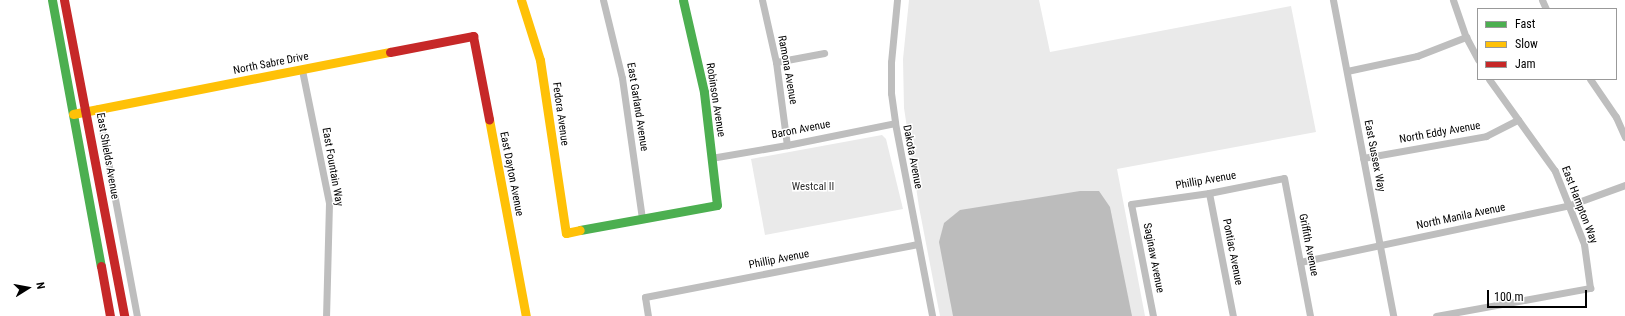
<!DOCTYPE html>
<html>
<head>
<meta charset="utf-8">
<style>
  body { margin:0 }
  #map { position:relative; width:1625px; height:316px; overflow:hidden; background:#fff; font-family:"Roboto Condensed",sans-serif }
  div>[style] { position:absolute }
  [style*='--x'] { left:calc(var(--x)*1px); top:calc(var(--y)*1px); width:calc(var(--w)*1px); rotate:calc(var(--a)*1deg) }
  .green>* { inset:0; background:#eaeaea }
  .water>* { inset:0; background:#bcbcbc }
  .street>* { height:7px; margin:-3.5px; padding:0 3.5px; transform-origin:3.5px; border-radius:3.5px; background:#bebebe }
  .fast>* { height:9px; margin:-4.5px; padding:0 4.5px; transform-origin:4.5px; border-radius:4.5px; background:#4caf50 }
  .slow>* { height:9px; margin:-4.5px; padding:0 4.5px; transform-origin:4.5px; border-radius:4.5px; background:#ffc107 }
  .jam>* { height:9px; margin:-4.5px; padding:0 4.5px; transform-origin:4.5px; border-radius:4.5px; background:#c62828 }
  span { translate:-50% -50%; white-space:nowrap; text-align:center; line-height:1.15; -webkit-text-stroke:3px #fff; paint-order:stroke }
  .street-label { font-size:11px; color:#000 }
  .park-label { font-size:11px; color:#2f2f2f }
  .legend { position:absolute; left:1477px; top:8px; width:140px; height:72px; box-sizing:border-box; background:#fff; border:1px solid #999; margin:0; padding:5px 7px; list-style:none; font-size:12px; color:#000 }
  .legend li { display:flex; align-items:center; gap:8px; height:20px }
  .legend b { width:20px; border:1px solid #999 }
  .north { position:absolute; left:8px; top:268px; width:40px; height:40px; -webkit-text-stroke:3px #fff; paint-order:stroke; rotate:79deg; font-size:11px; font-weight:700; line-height:16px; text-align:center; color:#000 }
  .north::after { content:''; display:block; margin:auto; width:14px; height:18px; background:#000; clip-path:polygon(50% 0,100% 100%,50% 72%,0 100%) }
  .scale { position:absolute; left:1487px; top:290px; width:100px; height:18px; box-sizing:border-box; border:2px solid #000; border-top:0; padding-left:5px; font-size:12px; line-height:14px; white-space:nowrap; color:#000; -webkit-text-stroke:3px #fff; paint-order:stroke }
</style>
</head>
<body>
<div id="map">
  <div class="green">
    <div style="clip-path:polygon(909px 0,1039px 0,1050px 52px,1291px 6px,1316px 132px,1117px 169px,1145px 316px,940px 316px,919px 207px,904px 108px,903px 59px)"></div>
    <div style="clip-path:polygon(882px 135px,886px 139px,903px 209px,765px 235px,751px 159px)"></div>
  </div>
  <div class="water">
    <div style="clip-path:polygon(1080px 191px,1099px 191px,1110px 207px,1132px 316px,953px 316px,939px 242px,944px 223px,960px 210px)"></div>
  </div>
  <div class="street">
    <div style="--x:603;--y:0;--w:80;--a:76.3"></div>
    <div style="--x:622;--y:78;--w:142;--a:81.9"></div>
    <div style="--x:762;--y:0;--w:64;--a:77.3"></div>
    <div style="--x:776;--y:62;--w:84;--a:82.5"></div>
    <div style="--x:897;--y:0;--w:62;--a:95.5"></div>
    <div style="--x:891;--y:62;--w:31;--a:90"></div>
    <div style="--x:891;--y:93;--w:30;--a:82"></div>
    <div style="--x:895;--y:123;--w:197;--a:79.1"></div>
    <div style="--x:1333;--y:0;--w:322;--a:79.2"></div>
    <div style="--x:1453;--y:0;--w:39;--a:71"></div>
    <div style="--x:1466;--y:37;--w:26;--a:62"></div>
    <div style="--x:1542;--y:0;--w:10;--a:66"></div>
    <div style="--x:776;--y:62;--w:49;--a:-10.6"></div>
    <div style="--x:302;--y:70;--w:136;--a:78.5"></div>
    <div style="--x:329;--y:203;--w:113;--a:91.5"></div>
    <div style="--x:1347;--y:71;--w:72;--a:-12.1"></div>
    <div style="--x:1417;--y:56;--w:53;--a:-21.2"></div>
    <div style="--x:1590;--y:79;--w:46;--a:55.6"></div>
    <div style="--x:1616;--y:117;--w:22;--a:66"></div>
    <div style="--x:98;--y:108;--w:212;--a:79.4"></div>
    <div style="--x:711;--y:158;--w:77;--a:-9.7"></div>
    <div style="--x:787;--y:145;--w:110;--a:-11.5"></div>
    <div style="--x:1363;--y:158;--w:125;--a:-10.1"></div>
    <div style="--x:1486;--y:136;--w:36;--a:-27"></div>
    <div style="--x:1209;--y:193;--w:125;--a:79"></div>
    <div style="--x:1300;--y:262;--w:276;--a:-11.9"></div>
    <div style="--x:1570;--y:205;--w:59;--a:-20"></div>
    <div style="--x:648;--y:316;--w:19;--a:-99"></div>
    <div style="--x:645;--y:297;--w:278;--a:-11"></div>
    <div style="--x:1153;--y:316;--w:114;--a:-101.1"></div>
    <div style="--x:1131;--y:204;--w:79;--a:-8"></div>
    <div style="--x:1209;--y:193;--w:76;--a:-11.3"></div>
    <div style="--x:1284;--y:178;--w:140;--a:79.3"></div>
    <div style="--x:1436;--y:316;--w:157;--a:-10.3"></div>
    <div style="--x:1590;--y:288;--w:44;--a:-97.8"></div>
    <div style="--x:1584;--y:244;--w:79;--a:-111.7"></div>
    <div style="--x:1555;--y:171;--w:113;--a:-125.7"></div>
  </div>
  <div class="fast">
    <div style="--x:52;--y:0;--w:270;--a:79.6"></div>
    <div style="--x:580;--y:230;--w:139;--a:-10.3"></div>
    <div style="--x:717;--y:205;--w:114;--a:-96.6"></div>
    <div style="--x:704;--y:92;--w:94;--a:-102.9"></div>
  </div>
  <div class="slow">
    <div style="--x:521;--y:0;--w:63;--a:72.4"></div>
    <div style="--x:540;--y:60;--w:175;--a:81.5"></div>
    <div style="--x:566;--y:233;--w:14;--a:-12"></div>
    <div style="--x:73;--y:114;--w:323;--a:-11.1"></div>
    <div style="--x:489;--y:119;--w:200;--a:79.4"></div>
  </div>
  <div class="jam">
    <div style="--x:64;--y:0;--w:322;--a:79.2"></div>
    <div style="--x:390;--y:52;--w:85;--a:-10.9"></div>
    <div style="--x:473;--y:36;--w:85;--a:79.1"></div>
    <div style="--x:101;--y:266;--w:51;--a:79.8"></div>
  </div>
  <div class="street-label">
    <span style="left:271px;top:64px;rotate:-11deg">North Sabre Drive</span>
    <span style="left:787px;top:70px;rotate:80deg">Ramona Avenue</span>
    <span style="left:715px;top:100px;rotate:81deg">Robinson Avenue</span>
    <span style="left:637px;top:107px;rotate:81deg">East Garland Avenue</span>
    <span style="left:560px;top:114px;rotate:82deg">Fedora Avenue</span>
    <span style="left:801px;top:130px;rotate:-11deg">Baron Avenue</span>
    <span style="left:1440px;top:133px;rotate:-10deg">North Eddy Avenue</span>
    <span style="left:107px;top:156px;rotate:80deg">East Shields Avenue</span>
    <span style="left:1374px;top:156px;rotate:79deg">East Sussex Way</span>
    <span style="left:912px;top:157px;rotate:79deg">Dakota Avenue</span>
    <span style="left:332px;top:167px;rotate:80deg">East Fountain Way</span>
    <span style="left:511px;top:174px;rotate:79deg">East Dayton Avenue</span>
    <span style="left:1206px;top:181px;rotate:-10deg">Phillip Avenue</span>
    <span style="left:1579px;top:205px;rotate:69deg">East Hampton Way</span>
    <span style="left:1461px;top:217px;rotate:-12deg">North Manila Avenue</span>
    <span style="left:1308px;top:245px;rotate:79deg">Griffith Avenue</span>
    <span style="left:1232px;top:252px;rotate:79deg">Pontiac Avenue</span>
    <span style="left:1153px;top:258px;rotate:79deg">Saginaw Avenue</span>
    <span style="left:779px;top:260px;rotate:-11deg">Phillip Avenue</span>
  </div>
  <div class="park-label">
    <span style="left:813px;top:187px">Westcal II</span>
  </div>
  <ul class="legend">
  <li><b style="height:5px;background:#4caf50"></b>Fast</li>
  <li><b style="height:5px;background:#ffc107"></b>Slow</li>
  <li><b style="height:5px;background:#c62828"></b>Jam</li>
  </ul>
  <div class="north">N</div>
  <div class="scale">100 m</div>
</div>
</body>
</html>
